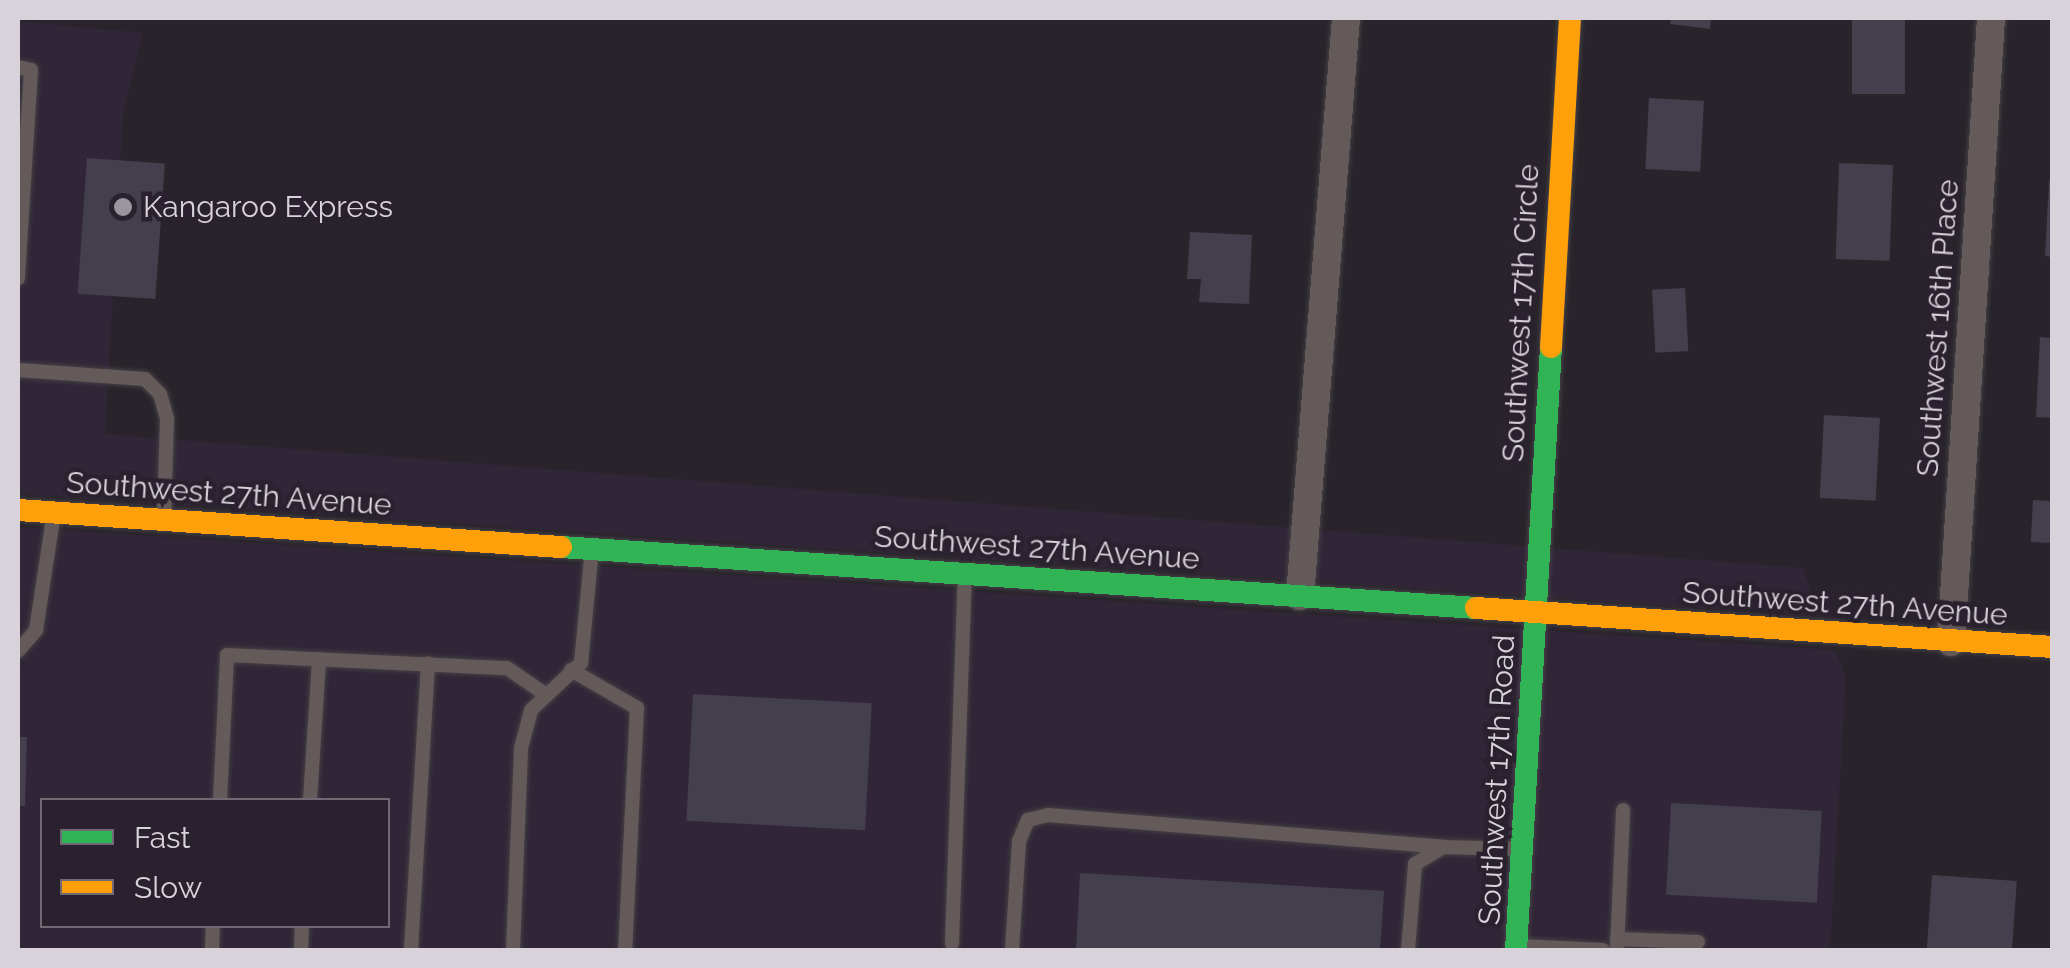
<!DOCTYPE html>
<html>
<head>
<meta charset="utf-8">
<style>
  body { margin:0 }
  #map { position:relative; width:2070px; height:968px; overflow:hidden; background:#29242b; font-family:Raleway,sans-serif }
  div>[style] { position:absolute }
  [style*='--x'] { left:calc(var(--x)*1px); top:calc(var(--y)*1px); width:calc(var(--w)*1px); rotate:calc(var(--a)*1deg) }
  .built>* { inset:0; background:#312637 }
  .building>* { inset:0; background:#443f4c; transform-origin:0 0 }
  .roads { filter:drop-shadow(0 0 2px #444146) drop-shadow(0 0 2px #444146) }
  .lane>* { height:14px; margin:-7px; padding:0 7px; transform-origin:7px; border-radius:7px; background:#645a5a }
  .street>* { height:28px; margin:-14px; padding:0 14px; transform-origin:14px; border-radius:14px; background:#645a5a }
  .fast>* { height:22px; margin:-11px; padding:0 11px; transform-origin:11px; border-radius:11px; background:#30b455 }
  .slow>* { height:22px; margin:-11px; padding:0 11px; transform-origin:11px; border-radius:11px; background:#ff9f0a }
  .dots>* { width:28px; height:28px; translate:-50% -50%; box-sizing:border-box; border:5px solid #2a212e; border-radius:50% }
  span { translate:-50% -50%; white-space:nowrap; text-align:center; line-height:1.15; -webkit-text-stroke:9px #2a212e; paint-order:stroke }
  .poi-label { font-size:30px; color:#d8d2db }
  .left { translate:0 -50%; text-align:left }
  .street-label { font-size:30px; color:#d8d2db }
  .frame { position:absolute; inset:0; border:20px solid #d8d2db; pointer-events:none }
  .legend { position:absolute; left:40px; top:798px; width:350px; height:130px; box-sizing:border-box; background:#2a212e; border:2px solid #706873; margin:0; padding:12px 18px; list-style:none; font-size:30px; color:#d8d2db }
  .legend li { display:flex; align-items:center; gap:20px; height:50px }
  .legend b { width:50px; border:2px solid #706873 }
</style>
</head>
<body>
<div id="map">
  <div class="built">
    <div style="clip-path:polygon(18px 21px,143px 33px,123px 114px,105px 434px,1802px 568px,1821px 616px,18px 494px)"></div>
    <div style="clip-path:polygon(evenodd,18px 527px,1835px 650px,1846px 676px,1830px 950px,18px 950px,18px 527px,42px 800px,388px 800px,388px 926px,42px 926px,42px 800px)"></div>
  </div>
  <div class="building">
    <div style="clip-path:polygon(1671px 18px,1711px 18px,1710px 29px,1670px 24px)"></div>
    <div style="left:1852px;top:18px;width:53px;height:76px"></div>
    <div style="left:1649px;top:98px;width:55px;height:71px;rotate:3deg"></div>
    <div style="left:87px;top:158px;width:78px;height:136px;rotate:4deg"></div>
    <div style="left:1839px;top:163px;width:54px;height:96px;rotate:2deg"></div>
    <div style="clip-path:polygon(2049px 180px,2052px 181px,2052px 257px,2045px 256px)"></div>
    <div style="clip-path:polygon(1190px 232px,1252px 235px,1249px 304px,1199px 302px,1201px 279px,1187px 279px)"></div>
    <div style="left:1685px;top:288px;width:63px;height:33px;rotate:87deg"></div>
    <div style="clip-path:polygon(2040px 337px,2052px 338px,2052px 418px,2036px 417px)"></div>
    <div style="left:1824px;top:415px;width:56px;height:83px;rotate:3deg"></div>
    <div style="left:2033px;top:500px;width:19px;height:42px;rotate:3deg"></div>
    <div style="left:693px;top:694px;width:179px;height:127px;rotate:3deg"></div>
    <div style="clip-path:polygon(18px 737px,27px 737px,25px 806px,18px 806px)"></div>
    <div style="left:1671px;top:803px;width:151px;height:92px;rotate:3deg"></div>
    <div style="clip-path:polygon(1080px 873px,1384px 891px,1380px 950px,1076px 950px)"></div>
    <div style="left:1932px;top:875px;width:85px;height:75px;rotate:4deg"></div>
  </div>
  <div class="roads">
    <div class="lane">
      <div style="--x:18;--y:67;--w:13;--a:13"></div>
      <div style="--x:31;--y:70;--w:209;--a:93.6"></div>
      <div style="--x:18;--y:370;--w:127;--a:4.1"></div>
      <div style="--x:145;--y:379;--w:21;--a:45"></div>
      <div style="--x:160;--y:394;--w:26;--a:74"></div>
      <div style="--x:167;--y:419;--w:99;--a:91.7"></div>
      <div style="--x:18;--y:651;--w:28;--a:-49"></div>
      <div style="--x:36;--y:630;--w:118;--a:-81.3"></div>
      <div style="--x:571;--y:670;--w:76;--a:29.9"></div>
      <div style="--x:637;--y:708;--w:242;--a:92.8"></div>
      <div style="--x:220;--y:800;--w:145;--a:-87.2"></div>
      <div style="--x:227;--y:655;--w:280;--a:2.7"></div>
      <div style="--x:507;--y:668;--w:46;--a:34.4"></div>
      <div style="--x:310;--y:800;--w:141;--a:-86.3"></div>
      <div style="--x:1617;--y:939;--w:81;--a:2.1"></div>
      <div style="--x:952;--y:943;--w:369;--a:-88"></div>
      <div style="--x:1519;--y:946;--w:84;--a:2.7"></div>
      <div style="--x:212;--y:950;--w:24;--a:-88"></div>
      <div style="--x:301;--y:950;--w:24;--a:-88"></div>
      <div style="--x:411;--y:950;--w:287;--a:-86.6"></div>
      <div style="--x:513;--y:950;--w:202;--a:-87.7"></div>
      <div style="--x:521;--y:748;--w:39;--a:-75"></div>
      <div style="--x:531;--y:710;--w:69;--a:-43.2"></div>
      <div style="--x:581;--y:663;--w:115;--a:-84.5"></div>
      <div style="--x:1012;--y:950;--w:109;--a:-86.3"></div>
      <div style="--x:1019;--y:841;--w:23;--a:-67"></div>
      <div style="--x:1028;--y:820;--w:21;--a:-14"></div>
      <div style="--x:1048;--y:815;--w:396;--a:4.6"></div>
      <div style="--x:1408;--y:950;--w:86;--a:-85.3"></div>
      <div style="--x:1415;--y:864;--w:33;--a:-31"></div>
      <div style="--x:1443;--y:847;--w:75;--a:1.5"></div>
      <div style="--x:1617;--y:950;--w:140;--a:-87.5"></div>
    </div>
    <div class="street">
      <div style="--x:1300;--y:596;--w:580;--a:-85.45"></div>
      <div style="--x:1951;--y:642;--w:625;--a:-86.33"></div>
    </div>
    <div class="fast">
      <div style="--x:561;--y:547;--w:917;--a:3.81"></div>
      <div style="--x:1516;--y:950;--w:604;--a:-86.68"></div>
    </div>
    <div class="slow">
      <div style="--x:1551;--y:347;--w:330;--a:-86.7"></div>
      <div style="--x:18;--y:510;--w:544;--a:3.9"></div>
      <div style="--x:1476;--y:608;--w:577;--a:3.87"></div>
    </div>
  </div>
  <div class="dots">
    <div style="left:123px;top:207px;background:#9b959d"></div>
  </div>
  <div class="poi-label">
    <span class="left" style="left:143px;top:207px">Kangaroo Express</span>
  </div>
  <div class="street-label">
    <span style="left:1521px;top:313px;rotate:-87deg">Southwest 17th Circle</span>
    <span style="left:1938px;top:328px;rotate:-86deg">Southwest 16th Place</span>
    <span style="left:229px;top:494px;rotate:4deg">Southwest 27th Avenue</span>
    <span style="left:1037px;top:548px;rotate:4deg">Southwest 27th Avenue</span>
    <span style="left:1845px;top:604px;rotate:4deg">Southwest 27th Avenue</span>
    <span style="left:1497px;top:780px;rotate:-87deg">Southwest 17th Road</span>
  </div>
  <div class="frame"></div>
  <ul class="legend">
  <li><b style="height:12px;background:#30b455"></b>Fast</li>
  <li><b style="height:12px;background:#ff9f0a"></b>Slow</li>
  </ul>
</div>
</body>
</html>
